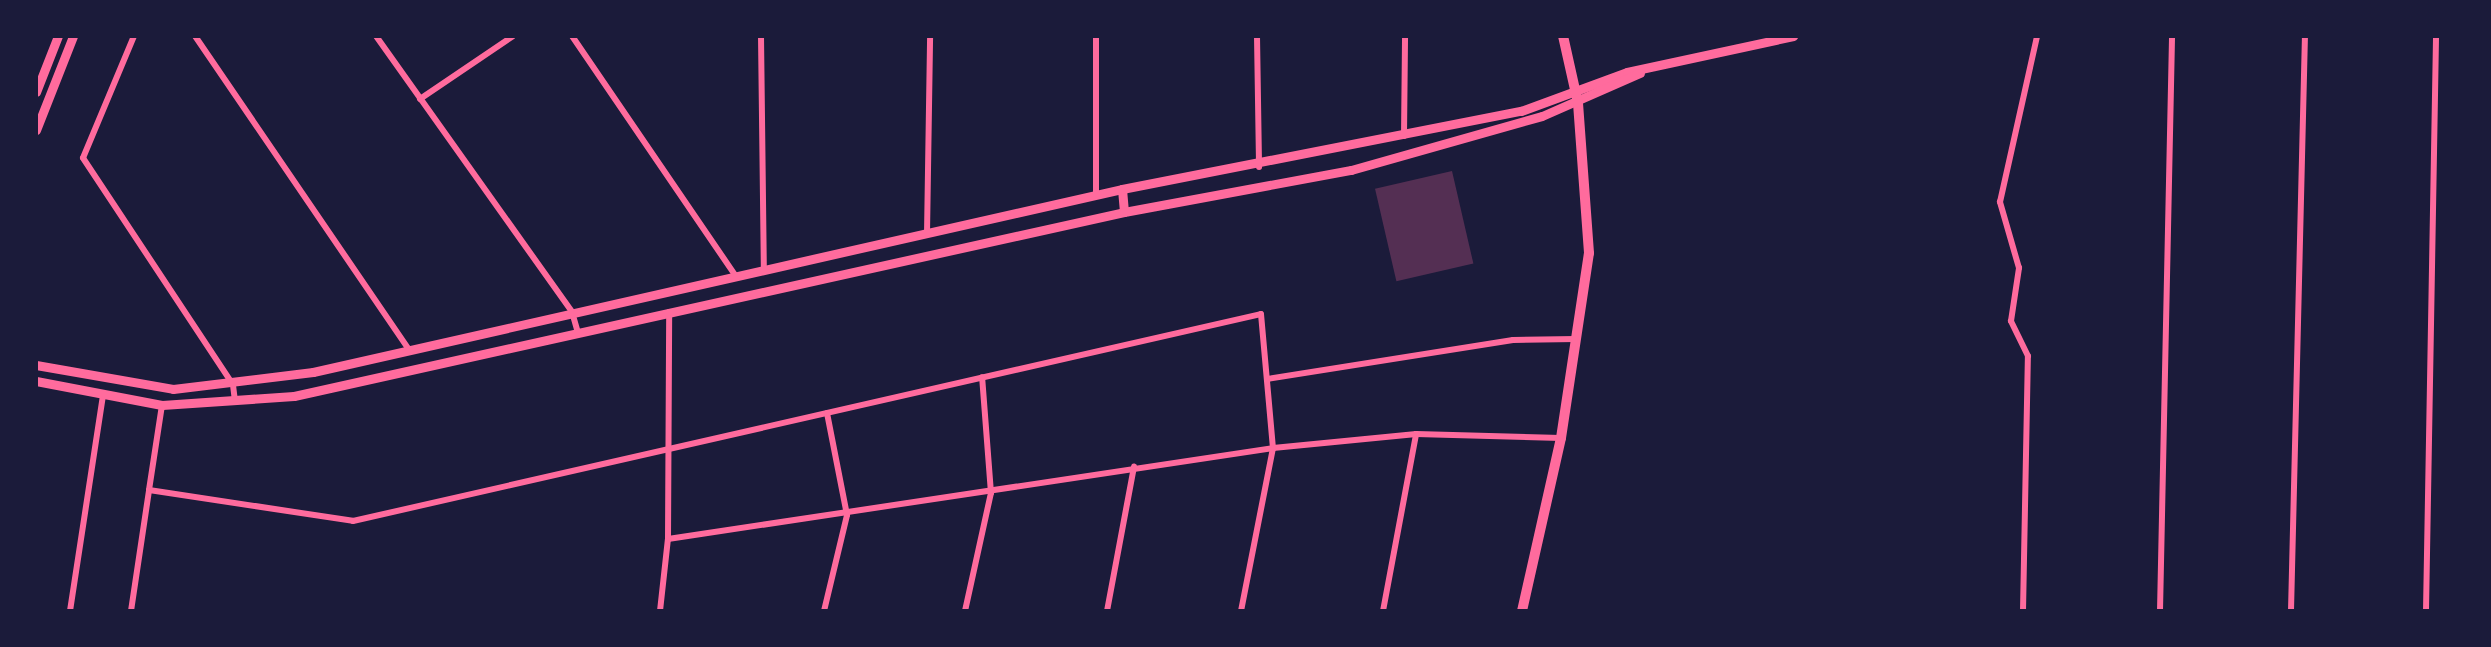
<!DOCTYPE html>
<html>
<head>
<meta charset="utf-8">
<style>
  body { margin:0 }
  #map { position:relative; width:2491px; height:647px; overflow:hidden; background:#1b1b3a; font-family:Barlow,sans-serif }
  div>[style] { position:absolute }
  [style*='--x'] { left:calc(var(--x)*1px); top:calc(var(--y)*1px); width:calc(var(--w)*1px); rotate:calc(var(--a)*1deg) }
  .building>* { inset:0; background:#542f53; transform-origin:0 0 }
  .minor>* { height:6px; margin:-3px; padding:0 3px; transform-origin:3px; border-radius:3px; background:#ff6b9d }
  .secondary>* { height:9px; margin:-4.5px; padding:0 4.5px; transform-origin:4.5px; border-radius:4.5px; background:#ff6b9d }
  .primary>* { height:10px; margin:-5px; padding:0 5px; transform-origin:5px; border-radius:5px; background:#ff6b9d }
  span { translate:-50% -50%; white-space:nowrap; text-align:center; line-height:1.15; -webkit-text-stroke:6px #1b1b3a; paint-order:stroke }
  .frame { position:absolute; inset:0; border:38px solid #1b1b3a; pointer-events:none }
</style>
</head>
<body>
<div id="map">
  <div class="building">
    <div style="left:1452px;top:171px;width:95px;height:79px;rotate:77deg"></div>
  </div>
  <div class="minor">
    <div style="--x:134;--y:36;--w:132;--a:112.7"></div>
    <div style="--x:83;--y:158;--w:272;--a:56.5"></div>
    <div style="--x:233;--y:385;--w:16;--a:83"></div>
    <div style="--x:195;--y:36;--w:380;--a:55.7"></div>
    <div style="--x:376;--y:36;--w:339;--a:54.6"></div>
    <div style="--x:572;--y:312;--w:22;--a:74"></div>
    <div style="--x:572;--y:36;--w:291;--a:55.7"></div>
    <div style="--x:761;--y:36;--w:234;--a:89.3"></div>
    <div style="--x:1257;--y:36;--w:131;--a:89.1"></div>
    <div style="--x:420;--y:99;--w:112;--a:-34.1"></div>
    <div style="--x:1404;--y:136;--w:100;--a:-89.4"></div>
    <div style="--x:1096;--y:196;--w:160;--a:-90"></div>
    <div style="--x:927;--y:234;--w:198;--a:-89.1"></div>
    <div style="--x:1267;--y:379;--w:249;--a:-9"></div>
    <div style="--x:1513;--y:340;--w:63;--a:-0.9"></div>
    <div style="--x:149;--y:490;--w:86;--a:-81.3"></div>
    <div style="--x:668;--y:539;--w:612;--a:-8.55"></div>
    <div style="--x:1273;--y:448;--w:144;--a:-5.6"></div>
    <div style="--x:1416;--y:434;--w:145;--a:1.6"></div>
    <div style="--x:70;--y:611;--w:219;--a:-81.3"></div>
    <div style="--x:131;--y:611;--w:122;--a:-81.5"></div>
    <div style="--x:149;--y:490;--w:206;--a:8.6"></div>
    <div style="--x:353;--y:521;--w:931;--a:-12.84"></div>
    <div style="--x:1261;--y:314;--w:135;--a:84.9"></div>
    <div style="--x:1273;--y:448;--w:166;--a:101.1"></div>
    <div style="--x:660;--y:611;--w:72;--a:-83.7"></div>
    <div style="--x:668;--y:539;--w:227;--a:-89.7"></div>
    <div style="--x:824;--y:611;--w:99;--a:-76.5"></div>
    <div style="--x:847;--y:515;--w:104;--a:-101.1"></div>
    <div style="--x:965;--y:611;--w:121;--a:-77.6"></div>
    <div style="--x:991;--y:493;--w:116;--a:-94.4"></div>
    <div style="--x:1107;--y:611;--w:147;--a:-79.4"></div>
    <div style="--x:1383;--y:611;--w:180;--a:-79.4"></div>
    <div style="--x:2023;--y:611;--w:255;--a:-88.9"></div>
    <div style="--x:2028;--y:356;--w:39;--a:-116"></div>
    <div style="--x:2011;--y:321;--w:54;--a:-81.4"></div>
    <div style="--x:2019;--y:268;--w:69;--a:-106.1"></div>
    <div style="--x:2000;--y:202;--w:170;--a:-77.4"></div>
    <div style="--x:2160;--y:611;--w:575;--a:-88.8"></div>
    <div style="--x:2291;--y:611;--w:575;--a:-88.61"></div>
    <div style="--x:2426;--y:611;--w:575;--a:-89"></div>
  </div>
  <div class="secondary">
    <div style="--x:36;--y:92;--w:60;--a:-68.6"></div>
    <div style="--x:36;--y:130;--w:101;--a:-68.5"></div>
    <div style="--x:1122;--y:189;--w:23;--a:85"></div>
    <div style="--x:36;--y:365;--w:139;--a:9.9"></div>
    <div style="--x:173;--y:389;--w:141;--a:-6.9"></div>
    <div style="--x:313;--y:372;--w:829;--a:-12.75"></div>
    <div style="--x:1122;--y:189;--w:407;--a:-11.1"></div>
    <div style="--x:1521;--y:111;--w:113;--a:-20.2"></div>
    <div style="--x:1627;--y:72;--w:170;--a:-12.2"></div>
    <div style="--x:36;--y:381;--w:128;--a:10.8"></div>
    <div style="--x:162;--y:405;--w:132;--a:-3.9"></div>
    <div style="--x:294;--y:396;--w:850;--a:-12.5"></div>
    <div style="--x:1124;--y:212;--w:231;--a:-10.5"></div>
    <div style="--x:1351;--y:170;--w:198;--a:-15.8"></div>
    <div style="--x:1542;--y:116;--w:107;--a:-23.7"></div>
  </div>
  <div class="primary">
    <div style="--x:1522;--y:611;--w:177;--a:-77.3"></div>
    <div style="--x:1561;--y:438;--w:187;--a:-81.4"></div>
    <div style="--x:1589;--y:253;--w:150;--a:-94.2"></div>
    <div style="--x:1578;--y:103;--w:69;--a:-102.6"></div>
  </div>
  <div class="frame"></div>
</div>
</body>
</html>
